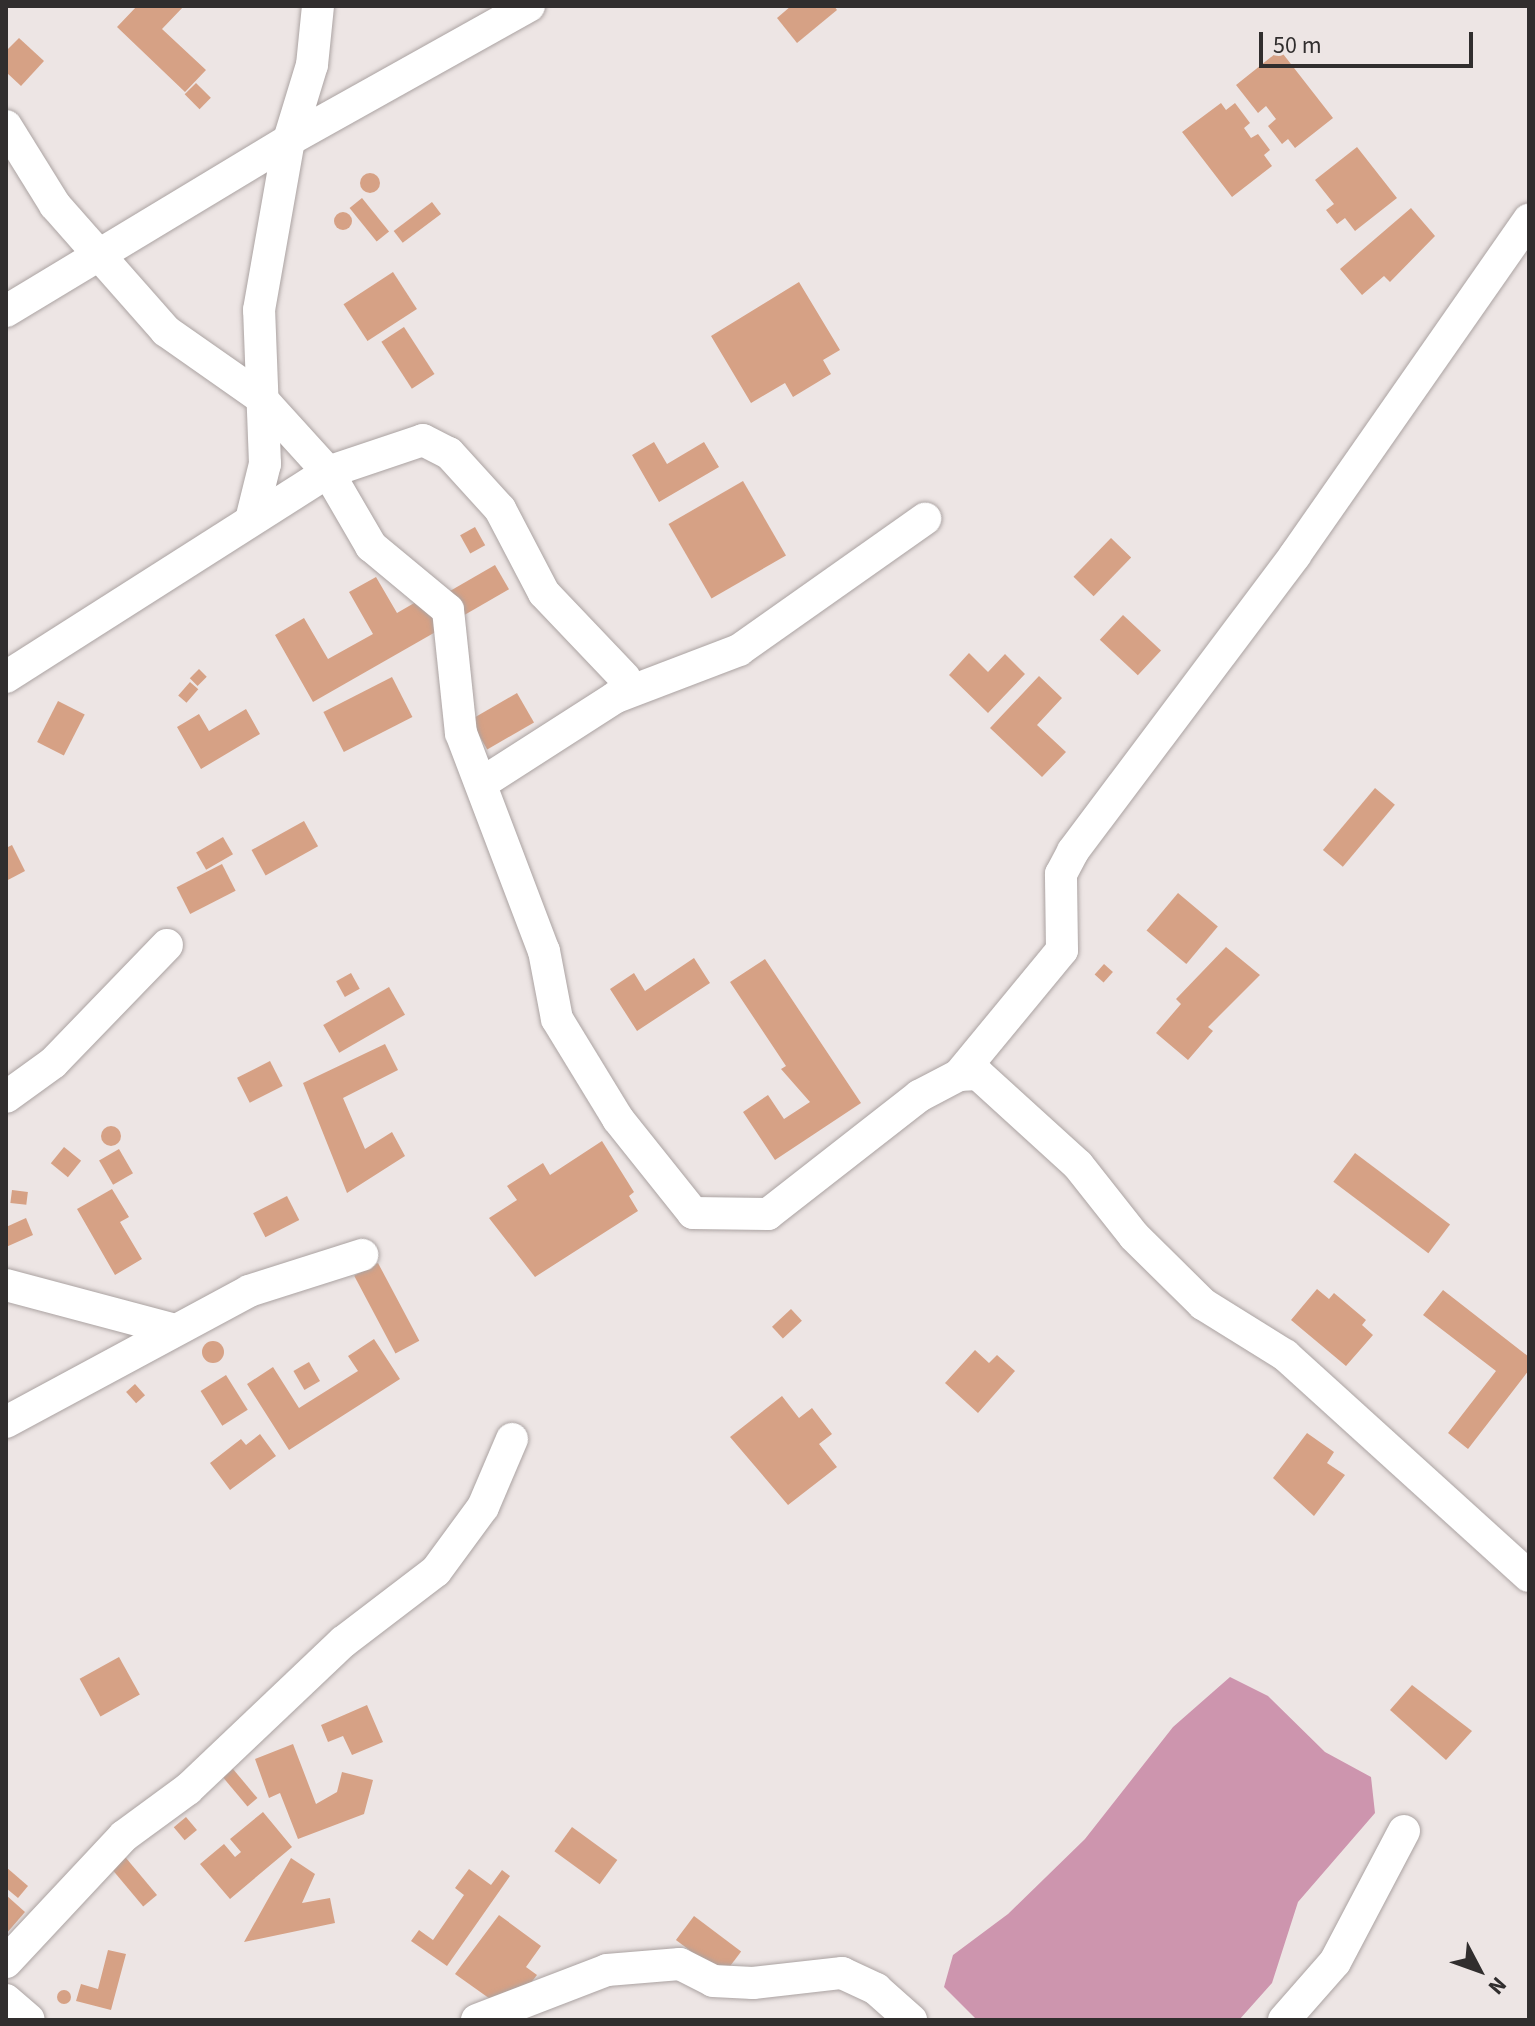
<!DOCTYPE html>
<html>
<head>
<meta charset="utf-8">
<style>
  body { margin:0 }
  #map { position:relative; width:1535px; height:2026px; overflow:hidden; background:#ede5e4; font-family:"Source Sans 3",sans-serif }
  div>[style] { position:absolute }
  [style*='--x'] { left:calc(var(--x)*1px); top:calc(var(--y)*1px); width:calc(var(--w)*1px); rotate:calc(var(--a)*1deg) }
  .water>* { inset:0; background:#cd95ae }
  .building>* { inset:0; background:#d6a185; transform-origin:0 0 }
  .round { border-radius:50% }
  .roads { filter:drop-shadow(0 0 2px #aba3a2) drop-shadow(0 0 2px #aba3a2) }
  .minor>* { height:32px; margin:-16px; padding:0 16px; transform-origin:16px; border-radius:16px; background:#fff }
  span { translate:-50% -50%; white-space:nowrap; text-align:center; line-height:1.15; -webkit-text-stroke:6px #ede5e4; paint-order:stroke }
  .frame { position:absolute; inset:0; border:8px solid #312e2e; pointer-events:none }
  .north { position:absolute; left:1439px; top:1930px; width:80px; height:80px; -webkit-text-stroke:6px #ede5e4; paint-order:stroke; rotate:131deg; font-size:22px; font-weight:700; line-height:32px; text-align:center; color:#312e2e }
  .north::after { content:''; display:block; margin:auto; width:28px; height:36px; background:#312e2e; clip-path:polygon(50% 0,100% 100%,50% 72%,0 100%) }
  .scale { position:absolute; left:1259px; top:32px; width:214px; height:36px; box-sizing:border-box; border:4px solid #312e2e; border-top:0; padding-left:10px; font-size:24px; line-height:28px; white-space:nowrap; color:#312e2e; -webkit-text-stroke:6px #ede5e4; paint-order:stroke }
</style>
</head>
<body>
<div id="map">
  <div class="water">
    <div style="clip-path:polygon(1230px 1677px,1268px 1696px,1325px 1752px,1371px 1777px,1375px 1813px,1298px 1902px,1272px 1983px,1239px 2020px,977px 2020px,944px 1987px,953px 1955px,1008px 1914px,1085px 1839px,1173px 1727px)"></div>
  </div>
  <div class="building">
    <div style="clip-path:polygon(137px 6px,184px 6px,162px 29px,206px 70px,185px 92px,117px 27px)"></div>
    <div style="clip-path:polygon(791px 6px,834px 6px,837px 10px,797px 43px,777px 18px)"></div>
    <div style="clip-path:polygon(19px 38px,44px 61px,21px 86px,6px 72px,6px 51px)"></div>
    <div style="clip-path:polygon(1280px 50px,1333px 118px,1295px 148px,1288px 139px,1282px 144px,1268px 126px,1276px 119px,1266px 106px,1258px 113px,1236px 85px)"></div>
    <div style="left:196px;top:83px;width:21px;height:16px;rotate:45deg"></div>
    <div style="clip-path:polygon(1221px 103px,1226px 110px,1235px 103px,1250px 123px,1244px 128px,1251px 138px,1258px 134px,1270px 150px,1264px 155px,1272px 166px,1232px 197px,1182px 132px)"></div>
    <div style="clip-path:polygon(1357px 147px,1397px 198px,1355px 231px,1345px 218px,1337px 224px,1326px 210px,1334px 204px,1315px 180px)"></div>
    <div class="round" style="left:360px;top:173px;width:20px;height:20px"></div>
    <div style="left:362px;top:198px;width:43px;height:16px;rotate:51deg"></div>
    <div style="left:432px;top:202px;width:15px;height:48px;rotate:53deg"></div>
    <div style="clip-path:polygon(1411px 208px,1435px 236px,1390px 282px,1384px 276px,1362px 295px,1340px 269px)"></div>
    <div class="round" style="left:334px;top:212px;width:18px;height:18px"></div>
    <div style="left:393px;top:272px;width:44px;height:59px;rotate:57deg"></div>
    <div style="clip-path:polygon(799px 282px,840px 350px,823px 360px,831px 374px,793px 397px,785px 383px,751px 403px,711px 336px)"></div>
    <div style="left:404px;top:327px;width:56px;height:27px;rotate:57deg"></div>
    <div style="clip-path:polygon(654px 442px,667px 464px,704px 442px,719px 467px,659px 502px,632px 455px)"></div>
    <div style="left:743px;top:481px;width:86px;height:86px;rotate:60deg"></div>
    <div style="left:475px;top:527px;width:21px;height:17px;rotate:61deg"></div>
    <div style="left:1111px;top:538px;width:28px;height:54px;rotate:44deg"></div>
    <div style="left:495px;top:565px;width:28px;height:58px;rotate:60deg"></div>
    <div style="clip-path:polygon(376px 577px,397px 613px,428px 595px,446px 626px,313px 702px,275px 635px,304px 618px,328px 659px,373px 634px,349px 592px)"></div>
    <div style="left:1123px;top:615px;width:52px;height:34px;rotate:43deg"></div>
    <div style="clip-path:polygon(969px 653px,988px 672px,1005px 654px,1025px 674px,988px 713px,949px 675px)"></div>
    <div style="left:199px;top:669px;width:11px;height:13px;rotate:45deg"></div>
    <div style="clip-path:polygon(1039px 676px,1062px 698px,1037px 725px,1066px 752px,1042px 777px,990px 728px)"></div>
    <div style="left:392px;top:677px;width:45px;height:77px;rotate:63deg"></div>
    <div style="left:190px;top:682px;width:11px;height:18px;rotate:41deg"></div>
    <div style="left:517px;top:693px;width:34px;height:54px;rotate:60deg"></div>
    <div style="left:58px;top:701px;width:30px;height:46px;rotate:27deg"></div>
    <div style="clip-path:polygon(246px 709px,260px 734px,201px 769px,177px 727px,199px 714px,209px 731px)"></div>
    <div style="left:1375px;top:788px;width:26px;height:81px;rotate:40deg"></div>
    <div style="left:304px;top:821px;width:29px;height:60px;rotate:61deg"></div>
    <div style="left:223px;top:837px;width:20px;height:31px;rotate:60deg"></div>
    <div style="clip-path:polygon(12px 845px,25px 871px,6px 881px,6px 848px)"></div>
    <div style="left:222px;top:864px;width:30px;height:51px;rotate:63deg"></div>
    <div style="left:1178px;top:893px;width:52px;height:49px;rotate:40deg"></div>
    <div style="clip-path:polygon(1226px 947px,1260px 975px,1208px 1027px,1213px 1031px,1188px 1060px,1156px 1033px,1181px 1004px,1176px 999px)"></div>
    <div style="clip-path:polygon(694px 958px,710px 983px,637px 1031px,610px 989px,634px 973px,645px 991px)"></div>
    <div style="clip-path:polygon(765px 959px,861px 1103px,775px 1160px,743px 1112px,768px 1095px,784px 1119px,810px 1102px,781px 1069px,786px 1066px,730px 982px)"></div>
    <div style="left:1104px;top:964px;width:12px;height:14px;rotate:42deg"></div>
    <div style="left:351px;top:973px;width:18px;height:17px;rotate:61deg"></div>
    <div style="left:389px;top:987px;width:32px;height:76px;rotate:60deg"></div>
    <div style="clip-path:polygon(385px 1044px,398px 1070px,343px 1098px,365px 1149px,392px 1132px,405px 1156px,347px 1193px,303px 1083px)"></div>
    <div style="left:270px;top:1061px;width:28px;height:37px;rotate:63deg"></div>
    <div class="round" style="left:101px;top:1126px;width:20px;height:20px"></div>
    <div style="clip-path:polygon(602px 1141px,634px 1192px,629px 1196px,638px 1211px,535px 1277px,489px 1218px,517px 1200px,507px 1186px,543px 1163px,550px 1175px)"></div>
    <div style="left:64px;top:1147px;width:22px;height:21px;rotate:39deg"></div>
    <div style="left:119px;top:1149px;width:28px;height:23px;rotate:60deg"></div>
    <div style="left:1355px;top:1153px;width:119px;height:36px;rotate:37deg"></div>
    <div style="clip-path:polygon(112px 1189px,129px 1217px,120px 1222px,142px 1259px,115px 1275px,77px 1209px)"></div>
    <div style="left:12px;top:1190px;width:16px;height:13px;rotate:7deg"></div>
    <div style="left:287px;top:1196px;width:27px;height:38px;rotate:63deg"></div>
    <div style="clip-path:polygon(26px 1218px,33px 1235px,6px 1247px,6px 1227px)"></div>
    <div style="left:378px;top:1263px;width:88px;height:27px;rotate:62deg"></div>
    <div style="clip-path:polygon(1317px 1289px,1329px 1299px,1334px 1293px,1366px 1320px,1362px 1325px,1373px 1335px,1346px 1366px,1291px 1320px)"></div>
    <div style="clip-path:polygon(1443px 1290px,1529px 1357px,1529px 1370px,1468px 1449px,1448px 1433px,1496px 1371px,1423px 1315px)"></div>
    <div style="left:791px;top:1309px;width:16px;height:26px;rotate:47deg"></div>
    <div style="clip-path:polygon(374px 1339px,400px 1379px,289px 1450px,247px 1384px,273px 1367px,299px 1408px,358px 1371px,348px 1356px)"></div>
    <div class="round" style="left:202px;top:1341px;width:22px;height:22px"></div>
    <div style="clip-path:polygon(975px 1350px,989px 1363px,997px 1355px,1015px 1371px,978px 1413px,945px 1383px)"></div>
    <div style="left:309px;top:1362px;width:22px;height:18px;rotate:60deg"></div>
    <div style="left:226px;top:1375px;width:41px;height:30px;rotate:58deg"></div>
    <div style="left:135px;top:1384px;width:15px;height:12px;rotate:48deg"></div>
    <div style="clip-path:polygon(782px 1396px,799px 1418px,812px 1408px,832px 1434px,819px 1444px,837px 1467px,788px 1505px,730px 1437px)"></div>
    <div style="clip-path:polygon(1307px 1433px,1334px 1452px,1327px 1463px,1345px 1475px,1314px 1516px,1273px 1478px)"></div>
    <div style="clip-path:polygon(260px 1434px,276px 1456px,230px 1490px,210px 1463px,241px 1439px,246px 1445px)"></div>
    <div style="left:119px;top:1657px;width:43px;height:45px;rotate:61deg"></div>
    <div style="clip-path:polygon(1412px 1685px,1472px 1731px,1446px 1760px,1390px 1710px)"></div>
    <div style="clip-path:polygon(367px 1705px,383px 1742px,352px 1755px,343px 1736px,328px 1742px,321px 1725px)"></div>
    <div style="clip-path:polygon(293px 1744px,316px 1804px,337px 1792px,342px 1772px,373px 1780px,364px 1814px,298px 1839px,280px 1793px,269px 1798px,255px 1759px)"></div>
    <div style="left:233px;top:1769px;width:38px;height:13px;rotate:50deg"></div>
    <div style="clip-path:polygon(263px 1812px,292px 1847px,230px 1899px,200px 1864px,224px 1844px,235px 1857px,241px 1852px,230px 1839px)"></div>
    <div style="left:186px;top:1817px;width:17px;height:16px;rotate:50deg"></div>
    <div style="left:572px;top:1827px;width:56px;height:30px;rotate:36deg"></div>
    <div style="left:121px;top:1852px;width:56px;height:18px;rotate:50deg"></div>
    <div style="clip-path:polygon(291px 1858px,315px 1874px,302px 1903px,330px 1898px,335px 1923px,244px 1942px)"></div>
    <div style="clip-path:polygon(6px 1867px,28px 1886px,18px 1898px,6px 1888px)"></div>
    <div style="clip-path:polygon(469px 1869px,491px 1885px,502px 1870px,510px 1876px,447px 1966px,411px 1941px,419px 1930px,433px 1940px,464px 1895px,455px 1888px)"></div>
    <div style="clip-path:polygon(6px 1895px,25px 1912px,6px 1934px)"></div>
    <div style="clip-path:polygon(499px 1915px,541px 1946px,526px 1967px,537px 1975px,519px 1998px,500px 2006px,455px 1974px)"></div>
    <div style="left:694px;top:1916px;width:59px;height:30px;rotate:37deg"></div>
    <div style="clip-path:polygon(108px 1950px,126px 1954px,111px 2010px,76px 2001px,81px 1984px,98px 1989px)"></div>
    <div class="round" style="left:57px;top:1990px;width:14px;height:14px"></div>
  </div>
  <div class="roads">
    <div class="minor">
      <div style="--x:6;--y:126;--w:93;--a:58.2"></div>
      <div style="--x:55;--y:205;--w:168;--a:48.6"></div>
      <div style="--x:166;--y:331;--w:113;--a:35"></div>
      <div style="--x:259;--y:396;--w:103;--a:47.8"></div>
      <div style="--x:328;--y:472;--w:86;--a:59.8"></div>
      <div style="--x:371;--y:546;--w:100;--a:39.7"></div>
      <div style="--x:448;--y:610;--w:124;--a:84"></div>
      <div style="--x:461;--y:733;--w:233;--a:69.2"></div>
      <div style="--x:544;--y:951;--w:69;--a:79.2"></div>
      <div style="--x:557;--y:1019;--w:117;--a:58.6"></div>
      <div style="--x:618;--y:1119;--w:120;--a:51.4"></div>
      <div style="--x:693;--y:1213;--w:75;--a:0.8"></div>
      <div style="--x:768;--y:1214;--w:192;--a:-38"></div>
      <div style="--x:919;--y:1096;--w:45;--a:-27.7"></div>
      <div style="--x:959;--y:1075;--w:19;--a:-3"></div>
      <div style="--x:978;--y:1074;--w:135;--a:42.3"></div>
      <div style="--x:1078;--y:1165;--w:90;--a:51.7"></div>
      <div style="--x:1134;--y:1236;--w:97;--a:44.6"></div>
      <div style="--x:1203;--y:1304;--w:97;--a:31.9"></div>
      <div style="--x:1285;--y:1355;--w:329;--a:42.2"></div>
      <div style="--x:6;--y:311;--w:331;--a:-31.1"></div>
      <div style="--x:289;--y:140;--w:275;--a:-29.2"></div>
      <div style="--x:251;--y:520;--w:58;--a:-76"></div>
      <div style="--x:265;--y:464;--w:154;--a:-92.2"></div>
      <div style="--x:259;--y:310;--w:173;--a:-80"></div>
      <div style="--x:289;--y:140;--w:78;--a:-73"></div>
      <div style="--x:312;--y:65;--w:59;--a:-84.2"></div>
      <div style="--x:6;--y:677;--w:382;--a:-32.5"></div>
      <div style="--x:328;--y:472;--w:100;--a:-18.6"></div>
      <div style="--x:423;--y:440;--w:29;--a:27"></div>
      <div style="--x:449;--y:453;--w:76;--a:47.7"></div>
      <div style="--x:500;--y:509;--w:95;--a:62.4"></div>
      <div style="--x:544;--y:593;--w:117;--a:46.4"></div>
      <div style="--x:482;--y:783;--w:159;--a:-32.7"></div>
      <div style="--x:616;--y:697;--w:132;--a:-20.9"></div>
      <div style="--x:739;--y:650;--w:228;--a:-35.2"></div>
      <div style="--x:959;--y:1075;--w:162;--a:-50.5"></div>
      <div style="--x:1062;--y:950;--w:76;--a:-90.8"></div>
      <div style="--x:1061;--y:874;--w:26;--a:-62"></div>
      <div style="--x:1073;--y:851;--w:370;--a:-53.1"></div>
      <div style="--x:1295;--y:555;--w:409;--a:-55.1"></div>
      <div style="--x:6;--y:1097;--w:58;--a:-35.9"></div>
      <div style="--x:53;--y:1063;--w:164;--a:-46"></div>
      <div style="--x:6;--y:1285;--w:175;--a:14.9"></div>
      <div style="--x:6;--y:1422;--w:276;--a:-28.3"></div>
      <div style="--x:249;--y:1291;--w:119;--a:-17.7"></div>
      <div style="--x:6;--y:1962;--w:173;--a:-46.9"></div>
      <div style="--x:124;--y:1836;--w:79;--a:-36.3"></div>
      <div style="--x:188;--y:1789;--w:214;--a:-43.5"></div>
      <div style="--x:343;--y:1642;--w:117;--a:-37.4"></div>
      <div style="--x:436;--y:1571;--w:79;--a:-53.7"></div>
      <div style="--x:483;--y:1507;--w:74;--a:-66.9"></div>
      <div style="--x:6;--y:2000;--w:30;--a:41"></div>
      <div style="--x:477;--y:2020;--w:139;--a:-21"></div>
      <div style="--x:607;--y:1970;--w:73;--a:-4.7"></div>
      <div style="--x:680;--y:1964;--w:37;--a:27"></div>
      <div style="--x:713;--y:1981;--w:40;--a:2.9"></div>
      <div style="--x:753;--y:1983;--w:90;--a:-6.4"></div>
      <div style="--x:842;--y:1973;--w:38;--a:25"></div>
      <div style="--x:876;--y:1989;--w:47;--a:41.5"></div>
      <div style="--x:1284;--y:2020;--w:77;--a:-48.7"></div>
      <div style="--x:1335;--y:1962;--w:148;--a:-62.2"></div>
    </div>
  </div>
  <div class="frame"></div>
  <div class="north">N</div>
  <div class="scale">50 m</div>
</div>
</body>
</html>
